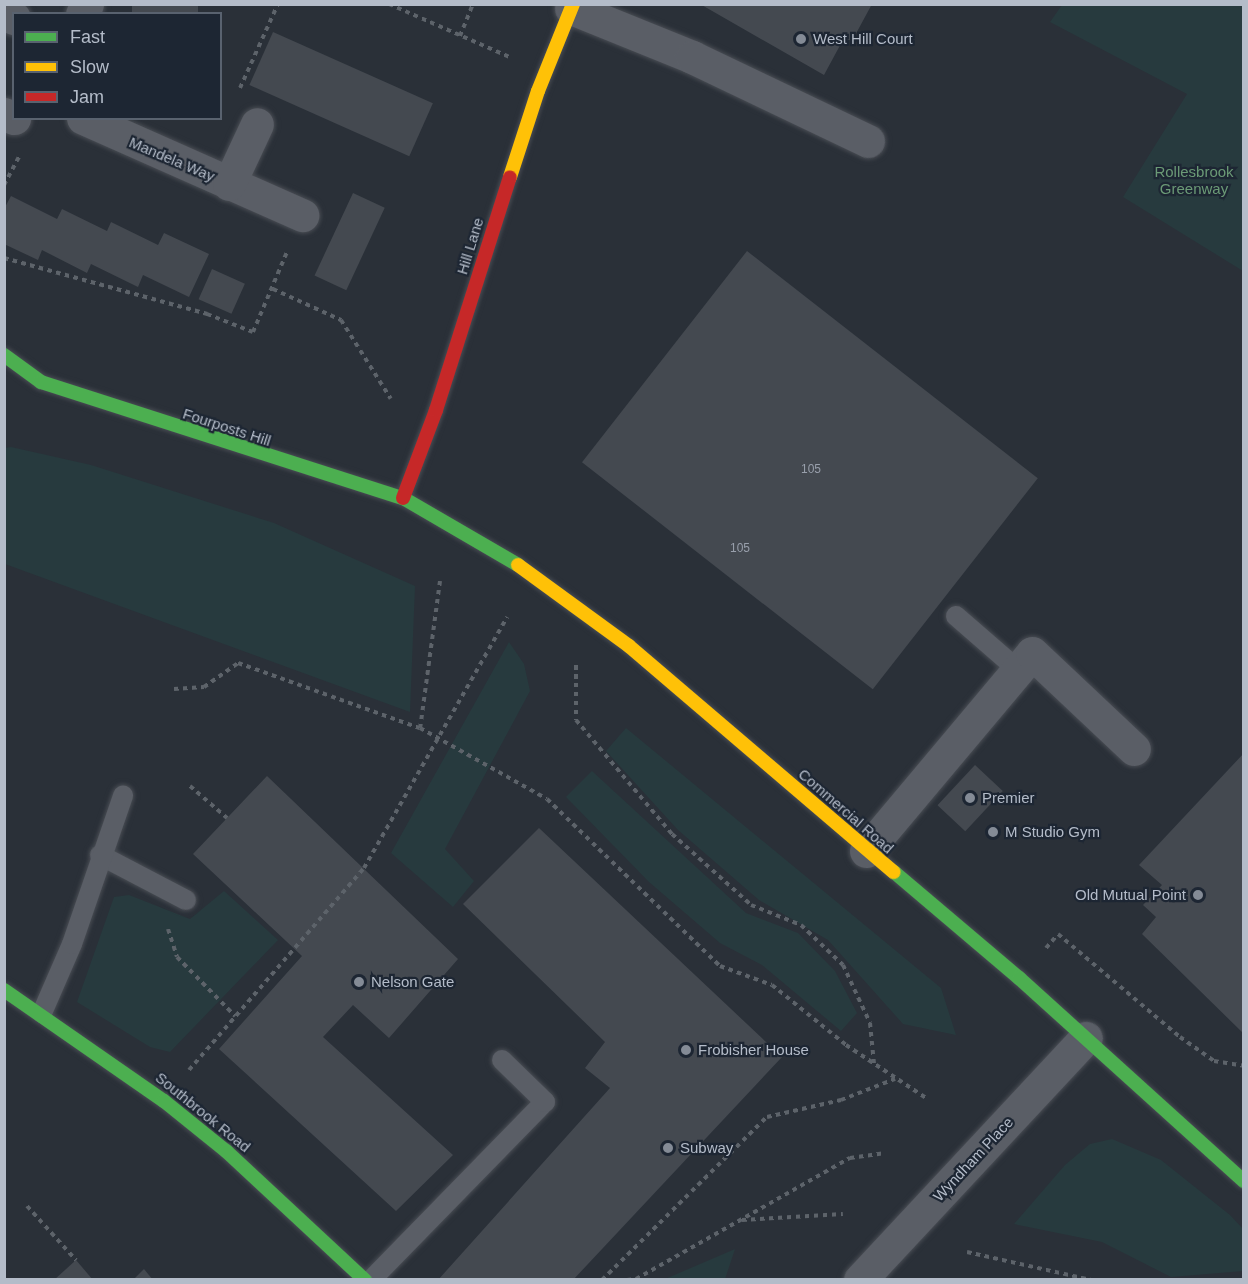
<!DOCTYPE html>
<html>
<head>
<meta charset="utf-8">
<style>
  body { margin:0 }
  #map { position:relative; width:1248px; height:1284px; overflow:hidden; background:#2a3038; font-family:Arial,sans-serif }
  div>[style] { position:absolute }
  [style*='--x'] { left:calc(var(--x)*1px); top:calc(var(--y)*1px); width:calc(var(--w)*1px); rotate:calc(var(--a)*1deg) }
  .green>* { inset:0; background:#273a3e }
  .building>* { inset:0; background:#444950; transform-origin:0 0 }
  .path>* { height:4px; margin-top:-2px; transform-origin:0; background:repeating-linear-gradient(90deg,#5d636a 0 4.5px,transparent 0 9px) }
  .roads { filter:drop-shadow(0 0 2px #484c53) drop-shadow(0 0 2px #484c53) }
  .lane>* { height:20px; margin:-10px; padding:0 10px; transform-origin:10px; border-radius:10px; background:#5a5e66 }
  .street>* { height:33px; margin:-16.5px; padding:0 16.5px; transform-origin:16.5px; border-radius:16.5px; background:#5a5e66 }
  .fast>* { height:14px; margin:-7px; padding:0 7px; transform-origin:7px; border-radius:7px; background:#4caf50 }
  .slow>* { height:14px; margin:-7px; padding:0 7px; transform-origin:7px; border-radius:7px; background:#ffc107 }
  .jam>* { height:14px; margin:-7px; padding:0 7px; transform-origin:7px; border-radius:7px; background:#c62828 }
  .dots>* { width:16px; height:16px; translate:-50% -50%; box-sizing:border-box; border:3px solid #1d2633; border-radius:50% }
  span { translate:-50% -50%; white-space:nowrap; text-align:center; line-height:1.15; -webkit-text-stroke:4.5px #1d2633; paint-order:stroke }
  .number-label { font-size:12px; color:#989fab }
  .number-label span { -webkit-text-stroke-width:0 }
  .poi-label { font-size:15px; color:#b4bcc9 }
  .left { translate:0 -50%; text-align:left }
  .right { translate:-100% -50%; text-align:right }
  .street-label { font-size:15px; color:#b4bcc9 }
  .park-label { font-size:15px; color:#6b9a76 }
  .frame { position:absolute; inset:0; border:6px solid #b4bcc9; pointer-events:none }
  .legend { position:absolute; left:12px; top:12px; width:210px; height:108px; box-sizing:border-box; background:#1d2633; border:2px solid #59626f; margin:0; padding:8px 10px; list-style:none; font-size:18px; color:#b4bcc9 }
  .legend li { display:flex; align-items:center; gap:12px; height:30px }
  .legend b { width:30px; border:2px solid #59626f }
</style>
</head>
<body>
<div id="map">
  <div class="green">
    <div style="clip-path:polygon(1062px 5px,1243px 5px,1243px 271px,1123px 197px,1187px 94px,1050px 22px)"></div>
    <div style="clip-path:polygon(11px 447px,91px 465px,274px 523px,415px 586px,410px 712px,5px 564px,5px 448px)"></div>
    <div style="clip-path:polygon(509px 642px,524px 664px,530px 691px,445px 849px,474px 881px,453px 907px,391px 853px)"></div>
    <div style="clip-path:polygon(626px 728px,941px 988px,956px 1035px,903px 1024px,828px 940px,759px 900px,678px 830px,606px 751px)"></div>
    <div style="clip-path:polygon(592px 771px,746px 913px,798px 933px,835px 971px,857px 1013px,841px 1031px,762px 965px,720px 943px,649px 882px,566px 797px)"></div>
    <div style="clip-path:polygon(224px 891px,278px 940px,170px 1052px,150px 1047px,77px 1002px,114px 897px,129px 895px,190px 919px)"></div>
    <div style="clip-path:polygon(1112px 1139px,1161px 1160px,1230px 1215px,1243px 1229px,1243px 1271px,1171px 1277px,1102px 1242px,1014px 1224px,1065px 1165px,1090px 1144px)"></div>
    <div style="clip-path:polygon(735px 1249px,725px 1279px,665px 1279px)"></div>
  </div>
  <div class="building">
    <div style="left:132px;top:4px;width:66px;height:11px"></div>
    <div style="clip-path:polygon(700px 4px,872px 4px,852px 41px,844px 38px,824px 75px)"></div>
    <div style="left:273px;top:32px;width:175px;height:58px;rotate:24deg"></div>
    <div style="left:353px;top:193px;width:35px;height:91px;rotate:25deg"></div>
    <div style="clip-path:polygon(11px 196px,57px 219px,62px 209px,107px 231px,111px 222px,158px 245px,164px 233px,209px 254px,189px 297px,143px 275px,138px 287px,91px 264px,87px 273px,42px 250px,38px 260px,4px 244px,4px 209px)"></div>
    <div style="left:747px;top:251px;width:369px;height:268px;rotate:38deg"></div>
    <div style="left:212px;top:269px;width:36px;height:33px;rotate:24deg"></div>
    <div style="clip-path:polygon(1244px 753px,1244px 1034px,1142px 934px,1156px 917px,1143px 905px,1162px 885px,1139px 865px)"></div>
    <div style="left:975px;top:765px;width:38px;height:55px;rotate:43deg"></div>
    <div style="clip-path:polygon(267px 776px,458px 959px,389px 1038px,353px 1005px,323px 1037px,453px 1155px,396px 1211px,219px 1049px,302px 956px,193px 854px)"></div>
    <div style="clip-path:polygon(539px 828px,782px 1057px,573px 1280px,438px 1280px,610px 1088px,585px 1068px,605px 1042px,463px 904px)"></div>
    <div style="clip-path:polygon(76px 1260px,93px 1280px,54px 1280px)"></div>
    <div style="clip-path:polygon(144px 1269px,153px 1280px,133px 1280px)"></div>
  </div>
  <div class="path">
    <div style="--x:389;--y:4;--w:132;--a:23.7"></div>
    <div style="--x:460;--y:36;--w:35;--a:-68"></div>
    <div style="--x:240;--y:88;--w:92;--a:-65.7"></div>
    <div style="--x:4;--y:185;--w:32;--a:-62"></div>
    <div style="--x:4;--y:258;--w:211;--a:15.4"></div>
    <div style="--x:207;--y:314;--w:49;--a:21.4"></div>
    <div style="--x:253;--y:332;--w:87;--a:-67"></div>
    <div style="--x:273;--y:289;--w:75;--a:24.5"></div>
    <div style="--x:341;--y:320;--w:93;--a:57.7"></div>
    <div style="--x:440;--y:581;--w:148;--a:97.7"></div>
    <div style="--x:420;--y:728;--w:145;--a:29.2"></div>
    <div style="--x:547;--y:799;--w:240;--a:44"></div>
    <div style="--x:720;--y:966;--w:55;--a:20.1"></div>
    <div style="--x:772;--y:985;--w:95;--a:39"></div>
    <div style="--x:846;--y:1045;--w:96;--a:33.5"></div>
    <div style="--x:576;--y:665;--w:55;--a:90"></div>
    <div style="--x:576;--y:720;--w:149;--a:49.9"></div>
    <div style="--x:672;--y:834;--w:106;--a:41.9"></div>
    <div style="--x:751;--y:905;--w:54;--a:21.8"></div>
    <div style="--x:801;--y:925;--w:58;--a:43.6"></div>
    <div style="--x:843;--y:965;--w:64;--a:65"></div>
    <div style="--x:870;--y:1023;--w:41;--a:84.4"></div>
    <div style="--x:174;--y:689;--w:30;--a:-4"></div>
    <div style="--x:204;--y:687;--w:42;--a:-35.2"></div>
    <div style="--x:238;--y:663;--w:193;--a:19.7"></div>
    <div style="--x:190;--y:786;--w:49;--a:40.9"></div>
    <div style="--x:168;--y:929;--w:29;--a:72"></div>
    <div style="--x:177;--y:957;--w:83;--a:45.5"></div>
    <div style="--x:1046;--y:948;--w:18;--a:-49"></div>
    <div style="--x:1058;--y:934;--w:160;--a:40.2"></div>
    <div style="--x:1180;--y:1037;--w:42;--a:35.2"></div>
    <div style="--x:1214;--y:1061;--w:30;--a:9"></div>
    <div style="--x:189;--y:1070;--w:267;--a:-49.1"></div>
    <div style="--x:364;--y:868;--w:289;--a:-60.3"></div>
    <div style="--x:27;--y:1206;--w:73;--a:47.8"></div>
    <div style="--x:742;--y:1220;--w:101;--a:-3.4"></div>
    <div style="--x:967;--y:1252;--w:127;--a:12.7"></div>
    <div style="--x:602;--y:1280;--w:232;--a:-44.7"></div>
    <div style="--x:767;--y:1117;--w:76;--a:-12.9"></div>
    <div style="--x:841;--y:1100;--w:58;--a:-21.3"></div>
    <div style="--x:627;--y:1280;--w:9;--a:-6"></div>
    <div style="--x:636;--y:1279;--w:246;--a:-29.5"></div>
    <div style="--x:850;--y:1158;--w:34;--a:-8"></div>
  </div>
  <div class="roads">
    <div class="lane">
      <div style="--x:956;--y:616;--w:81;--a:41"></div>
      <div style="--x:100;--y:855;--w:97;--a:27.6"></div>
      <div style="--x:42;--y:1013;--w:75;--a:-66.5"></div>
      <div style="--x:72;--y:944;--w:157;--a:-71"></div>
      <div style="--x:371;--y:1280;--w:249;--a:-45.7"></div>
      <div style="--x:545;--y:1102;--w:60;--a:-135.7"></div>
    </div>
    <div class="street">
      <div style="--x:571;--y:8;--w:131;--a:22"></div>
      <div style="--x:692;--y:57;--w:195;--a:25.5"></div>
      <div style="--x:4;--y:14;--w:11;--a:22"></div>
      <div style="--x:82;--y:14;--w:11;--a:-63"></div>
      <div style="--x:4;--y:114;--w:11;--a:22"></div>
      <div style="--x:83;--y:118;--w:240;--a:23.9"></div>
      <div style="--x:229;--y:184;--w:66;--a:-65"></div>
      <div style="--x:866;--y:851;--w:258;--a:-50"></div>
      <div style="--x:1032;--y:653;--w:140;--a:43.3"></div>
      <div style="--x:860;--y:1280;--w:331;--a:-47"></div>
    </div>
    <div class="fast">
      <div style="--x:4;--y:355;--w:46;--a:36.1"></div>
      <div style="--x:41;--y:382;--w:380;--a:17.8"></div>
      <div style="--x:403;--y:498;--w:133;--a:30.2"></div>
      <div style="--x:894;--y:872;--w:164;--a:40.3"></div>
      <div style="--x:1019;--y:978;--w:303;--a:42.1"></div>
      <div style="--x:4;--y:990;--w:195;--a:34.8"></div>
      <div style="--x:164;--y:1101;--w:80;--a:38.9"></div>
      <div style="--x:226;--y:1151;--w:190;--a:42.9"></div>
    </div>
    <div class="slow">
      <div style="--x:510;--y:177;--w:90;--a:-72"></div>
      <div style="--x:538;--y:91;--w:94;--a:-68.1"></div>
      <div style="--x:518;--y:565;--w:137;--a:36.1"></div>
      <div style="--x:629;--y:646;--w:348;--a:40.5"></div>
    </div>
    <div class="jam">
      <div style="--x:403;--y:498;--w:94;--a:-69.4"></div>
      <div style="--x:436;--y:410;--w:244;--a:-72.4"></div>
    </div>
  </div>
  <div class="dots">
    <div style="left:801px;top:39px;background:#848b96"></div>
    <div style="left:970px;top:798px;background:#848b96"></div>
    <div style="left:993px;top:832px;background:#848b96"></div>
    <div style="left:1198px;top:895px;background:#848b96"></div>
    <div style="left:359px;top:982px;background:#848b96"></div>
    <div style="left:686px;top:1050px;background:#848b96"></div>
    <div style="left:668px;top:1148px;background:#848b96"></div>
  </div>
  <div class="number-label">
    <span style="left:811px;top:470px">105</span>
    <span style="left:740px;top:549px">105</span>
  </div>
  <div class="poi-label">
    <span class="left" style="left:813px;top:39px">West Hill Court</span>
    <span class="left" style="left:982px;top:798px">Premier</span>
    <span class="left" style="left:1005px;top:832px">M Studio Gym</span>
    <span class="right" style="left:1186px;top:895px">Old Mutual Point</span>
    <span class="left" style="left:371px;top:982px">Nelson Gate</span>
    <span class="left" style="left:698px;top:1050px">Frobisher House</span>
    <span class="left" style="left:680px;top:1148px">Subway</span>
  </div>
  <div class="street-label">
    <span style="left:172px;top:159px;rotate:23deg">Mandela Way</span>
    <span style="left:470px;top:246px;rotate:-73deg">Hill Lane</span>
    <span style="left:227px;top:427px;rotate:18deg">Fourposts Hill</span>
    <span style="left:846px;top:811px;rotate:41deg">Commercial Road</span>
    <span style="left:203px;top:1112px;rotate:39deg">Southbrook Road</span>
    <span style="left:973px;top:1159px;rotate:-47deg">Wyndham Place</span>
  </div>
  <div class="park-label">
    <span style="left:1194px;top:180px">Rollesbrook<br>Greenway</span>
  </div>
  <div class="frame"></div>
  <ul class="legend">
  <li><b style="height:8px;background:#4caf50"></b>Fast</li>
  <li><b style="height:8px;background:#ffc107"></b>Slow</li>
  <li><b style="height:8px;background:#c62828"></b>Jam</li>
  </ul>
</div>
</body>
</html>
